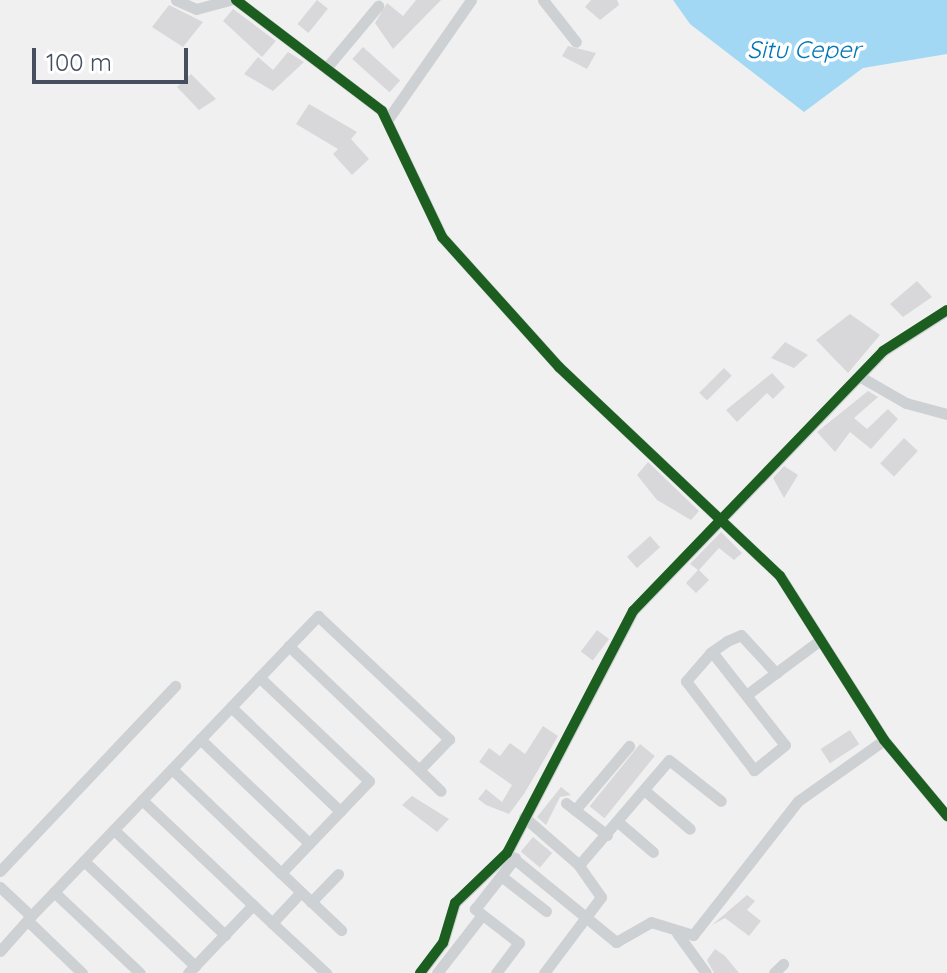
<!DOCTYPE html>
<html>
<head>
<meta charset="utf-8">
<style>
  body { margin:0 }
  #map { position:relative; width:947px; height:973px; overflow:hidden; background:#f1f0f0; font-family:Quicksand,sans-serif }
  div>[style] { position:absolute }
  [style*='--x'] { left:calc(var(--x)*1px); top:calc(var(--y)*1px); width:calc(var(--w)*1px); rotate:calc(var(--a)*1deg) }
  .water>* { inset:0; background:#a3d8f4 }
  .building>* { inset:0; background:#d8d8da; transform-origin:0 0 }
  .minor>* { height:11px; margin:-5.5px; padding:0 5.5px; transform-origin:5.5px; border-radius:5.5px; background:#ced1d4 }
  .cycleway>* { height:10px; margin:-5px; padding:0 5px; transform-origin:5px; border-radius:5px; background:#1b5e20 }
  span { translate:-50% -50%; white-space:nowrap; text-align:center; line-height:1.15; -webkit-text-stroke:7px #fff; paint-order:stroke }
  .water-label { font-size:24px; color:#0076b7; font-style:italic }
  .scale { position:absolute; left:32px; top:48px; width:156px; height:36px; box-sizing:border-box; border:4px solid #454f5f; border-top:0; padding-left:10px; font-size:24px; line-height:28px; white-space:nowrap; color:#454f5f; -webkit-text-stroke:6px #fff; paint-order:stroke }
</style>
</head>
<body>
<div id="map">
  <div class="water">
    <div style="clip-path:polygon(673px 0,947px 0,947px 54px,863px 68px,804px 112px,690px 24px)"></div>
  </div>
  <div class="building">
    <div style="left:317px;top:0;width:14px;height:31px;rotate:39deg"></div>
    <div style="clip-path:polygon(416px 0,441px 0,393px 49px,375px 23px,387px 3px,403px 16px)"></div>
    <div style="clip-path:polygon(591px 0,617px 0,619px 5px,600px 20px,585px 7px)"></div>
    <div style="clip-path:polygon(169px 5px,203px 22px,183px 47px,152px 27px)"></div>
    <div style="clip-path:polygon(233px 9px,276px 41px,262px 57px,223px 21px)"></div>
    <div style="clip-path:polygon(568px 46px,596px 53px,587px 69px,562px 56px)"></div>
    <div style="left:363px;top:47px;width:50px;height:16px;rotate:42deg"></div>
    <div style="clip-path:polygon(288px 52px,304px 62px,273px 91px,244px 74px,258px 57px,273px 70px)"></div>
    <div style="clip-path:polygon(191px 74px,216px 99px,199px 110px,177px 87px)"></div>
    <div style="clip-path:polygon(309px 104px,357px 132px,351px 139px,369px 159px,352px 175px,333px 154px,338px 149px,296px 124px)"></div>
    <div style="clip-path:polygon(917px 281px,932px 297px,903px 317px,890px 304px)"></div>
    <div style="clip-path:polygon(850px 314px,880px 335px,848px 373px,816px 340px)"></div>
    <div style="clip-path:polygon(785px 342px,808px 355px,794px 368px,771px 358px)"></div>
    <div style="left:724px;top:368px;width:11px;height:35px;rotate:45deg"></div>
    <div style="clip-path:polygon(772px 373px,785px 387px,773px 399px,767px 393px,737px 422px,726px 410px)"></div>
    <div style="clip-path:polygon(868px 391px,878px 397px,854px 418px,867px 429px,888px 409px,898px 419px,871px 449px,850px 432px,835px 452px,817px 432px)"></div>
    <div style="left:904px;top:438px;width:19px;height:35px;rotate:43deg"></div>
    <div style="clip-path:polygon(648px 462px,699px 511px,691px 520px,657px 500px,637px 475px)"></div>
    <div style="clip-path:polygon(784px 466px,798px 475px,784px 498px,773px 478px)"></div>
    <div style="clip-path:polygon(721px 532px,742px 553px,734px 560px,719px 548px,699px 570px,709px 580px,696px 593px,686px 583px,698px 570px,690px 564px)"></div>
    <div style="left:650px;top:536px;width:15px;height:31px;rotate:48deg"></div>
    <div style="left:597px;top:630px;width:15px;height:27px;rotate:37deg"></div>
    <div style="clip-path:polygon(543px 726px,558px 736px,524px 794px,509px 814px,486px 805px,478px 799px,486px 789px,502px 802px,512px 785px,479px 762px,489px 748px,500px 756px,510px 743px,525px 754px)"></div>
    <div style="left:850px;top:730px;width:17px;height:35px;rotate:57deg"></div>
    <div style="left:640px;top:744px;width:19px;height:80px;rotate:39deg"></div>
    <div style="clip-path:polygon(561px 787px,571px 795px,560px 797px,546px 825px,537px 817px)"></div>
    <div style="clip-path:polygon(412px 796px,449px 819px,437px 832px,402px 805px)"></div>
    <div style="left:533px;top:837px;width:25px;height:19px;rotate:40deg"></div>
    <div style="clip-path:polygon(747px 895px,755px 901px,747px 910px,761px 921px,749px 936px,725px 918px,712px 925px)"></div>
    <div style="clip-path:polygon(715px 949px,725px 956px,739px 973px,714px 973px,707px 960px)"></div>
  </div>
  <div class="minor">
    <div style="--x:176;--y:0;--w:22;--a:24"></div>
    <div style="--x:196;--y:9;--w:34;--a:-15"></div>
    <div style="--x:236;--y:0;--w:183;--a:37.2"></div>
    <div style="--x:382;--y:111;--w:140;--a:64.5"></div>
    <div style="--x:442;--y:237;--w:175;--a:48"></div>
    <div style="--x:559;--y:367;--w:304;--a:43.4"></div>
    <div style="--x:780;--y:576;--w:194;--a:57.6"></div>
    <div style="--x:884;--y:740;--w:99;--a:50.3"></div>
    <div style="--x:543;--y:0;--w:53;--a:51.8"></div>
    <div style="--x:327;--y:67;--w:80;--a:-50.1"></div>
    <div style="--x:388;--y:119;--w:145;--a:-55.1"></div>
    <div style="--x:859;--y:376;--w:54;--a:29.9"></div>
    <div style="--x:906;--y:403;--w:42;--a:15"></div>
    <div style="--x:712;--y:652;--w:118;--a:51.9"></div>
    <div style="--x:785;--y:745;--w:40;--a:141"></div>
    <div style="--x:754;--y:770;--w:112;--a:-127.4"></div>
    <div style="--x:686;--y:681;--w:37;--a:-49"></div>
    <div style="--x:710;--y:653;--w:21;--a:-35"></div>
    <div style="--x:727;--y:641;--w:15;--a:-23"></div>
    <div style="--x:741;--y:635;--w:52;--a:47.4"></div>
    <div style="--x:749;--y:693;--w:89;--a:-36.7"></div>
    <div style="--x:231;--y:707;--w:151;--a:43.7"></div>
    <div style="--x:200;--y:739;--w:151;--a:43.7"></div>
    <div style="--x:172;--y:769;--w:151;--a:43.7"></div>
    <div style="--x:281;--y:873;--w:127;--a:-46.3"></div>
    <div style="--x:369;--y:781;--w:151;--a:-136.6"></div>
    <div style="--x:419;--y:770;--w:30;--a:44"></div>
    <div style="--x:644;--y:790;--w:60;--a:40.3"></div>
    <div style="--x:142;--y:800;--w:179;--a:43.4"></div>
    <div style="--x:272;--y:923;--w:42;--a:-46.9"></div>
    <div style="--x:566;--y:803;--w:52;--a:38"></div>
    <div style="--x:575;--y:810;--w:84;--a:-49.8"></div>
    <div style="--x:524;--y:817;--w:73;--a:41.1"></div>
    <div style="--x:579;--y:865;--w:138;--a:-49.4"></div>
    <div style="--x:669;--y:760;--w:66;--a:38.3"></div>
    <div style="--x:618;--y:822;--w:46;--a:40.6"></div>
    <div style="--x:114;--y:830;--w:153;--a:43.4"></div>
    <div style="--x:507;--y:853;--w:141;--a:39.2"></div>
    <div style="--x:616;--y:942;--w:40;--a:-29.7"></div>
    <div style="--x:651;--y:922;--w:44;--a:17.2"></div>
    <div style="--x:693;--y:935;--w:170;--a:-51.9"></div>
    <div style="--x:798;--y:801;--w:105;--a:-35.3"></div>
    <div style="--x:84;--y:861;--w:153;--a:43.4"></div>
    <div style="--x:0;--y:871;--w:255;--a:-46.6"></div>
    <div style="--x:281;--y:873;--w:83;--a:43.5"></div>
    <div style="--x:501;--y:876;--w:57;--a:37.9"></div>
    <div style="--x:0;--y:887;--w:42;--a:43.1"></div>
    <div style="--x:31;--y:916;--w:33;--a:-46"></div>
    <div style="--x:54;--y:892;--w:127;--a:-46.3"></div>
    <div style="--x:142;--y:800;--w:213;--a:-46.3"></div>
    <div style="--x:289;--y:646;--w:42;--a:-46"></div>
    <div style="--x:318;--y:616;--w:180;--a:43.2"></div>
    <div style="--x:449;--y:739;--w:43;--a:134.1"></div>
    <div style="--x:419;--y:770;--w:180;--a:-136.4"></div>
    <div style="--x:54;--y:892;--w:118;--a:43.3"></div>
    <div style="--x:311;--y:902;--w:39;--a:-46"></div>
    <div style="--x:28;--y:921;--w:75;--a:43.9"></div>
    <div style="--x:272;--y:923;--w:74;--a:42.8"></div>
    <div style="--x:677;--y:933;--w:49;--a:54.1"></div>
    <div style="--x:0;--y:951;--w:47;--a:-48.5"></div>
    <div style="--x:188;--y:973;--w:94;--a:-46.3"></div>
    <div style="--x:420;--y:973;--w:38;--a:-53"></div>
    <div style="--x:443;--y:943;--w:42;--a:-73.3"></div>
    <div style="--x:455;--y:903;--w:72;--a:-43.9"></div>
    <div style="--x:507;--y:853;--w:273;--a:-62.5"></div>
    <div style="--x:633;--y:611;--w:361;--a:-46.1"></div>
    <div style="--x:883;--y:351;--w:76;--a:-32.6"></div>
    <div style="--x:437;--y:973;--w:73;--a:-52.2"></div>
    <div style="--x:496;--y:973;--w:38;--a:-53"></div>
    <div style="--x:519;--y:943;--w:56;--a:-142.3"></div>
    <div style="--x:475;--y:909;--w:65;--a:-51.9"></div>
    <div style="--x:544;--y:973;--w:95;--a:-53.1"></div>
    <div style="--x:601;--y:897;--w:39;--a:-125"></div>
    <div style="--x:774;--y:973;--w:13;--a:-45"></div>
  </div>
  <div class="cycleway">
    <div style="--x:236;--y:0;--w:183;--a:37.2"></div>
    <div style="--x:382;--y:111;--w:140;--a:64.5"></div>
    <div style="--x:442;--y:237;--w:175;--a:48"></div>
    <div style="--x:559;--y:367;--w:304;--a:43.4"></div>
    <div style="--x:780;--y:576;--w:194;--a:57.6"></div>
    <div style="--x:884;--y:740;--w:99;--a:50.3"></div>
    <div style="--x:420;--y:973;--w:38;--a:-53"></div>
    <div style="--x:443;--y:943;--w:42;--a:-73.3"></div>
    <div style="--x:455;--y:903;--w:72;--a:-43.9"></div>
    <div style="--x:507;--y:853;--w:273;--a:-62.5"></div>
    <div style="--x:633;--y:611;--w:361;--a:-46.1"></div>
    <div style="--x:883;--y:351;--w:76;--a:-32.6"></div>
  </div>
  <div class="water-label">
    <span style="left:804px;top:50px">Situ Ceper</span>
  </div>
  <div class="scale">100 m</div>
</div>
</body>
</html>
